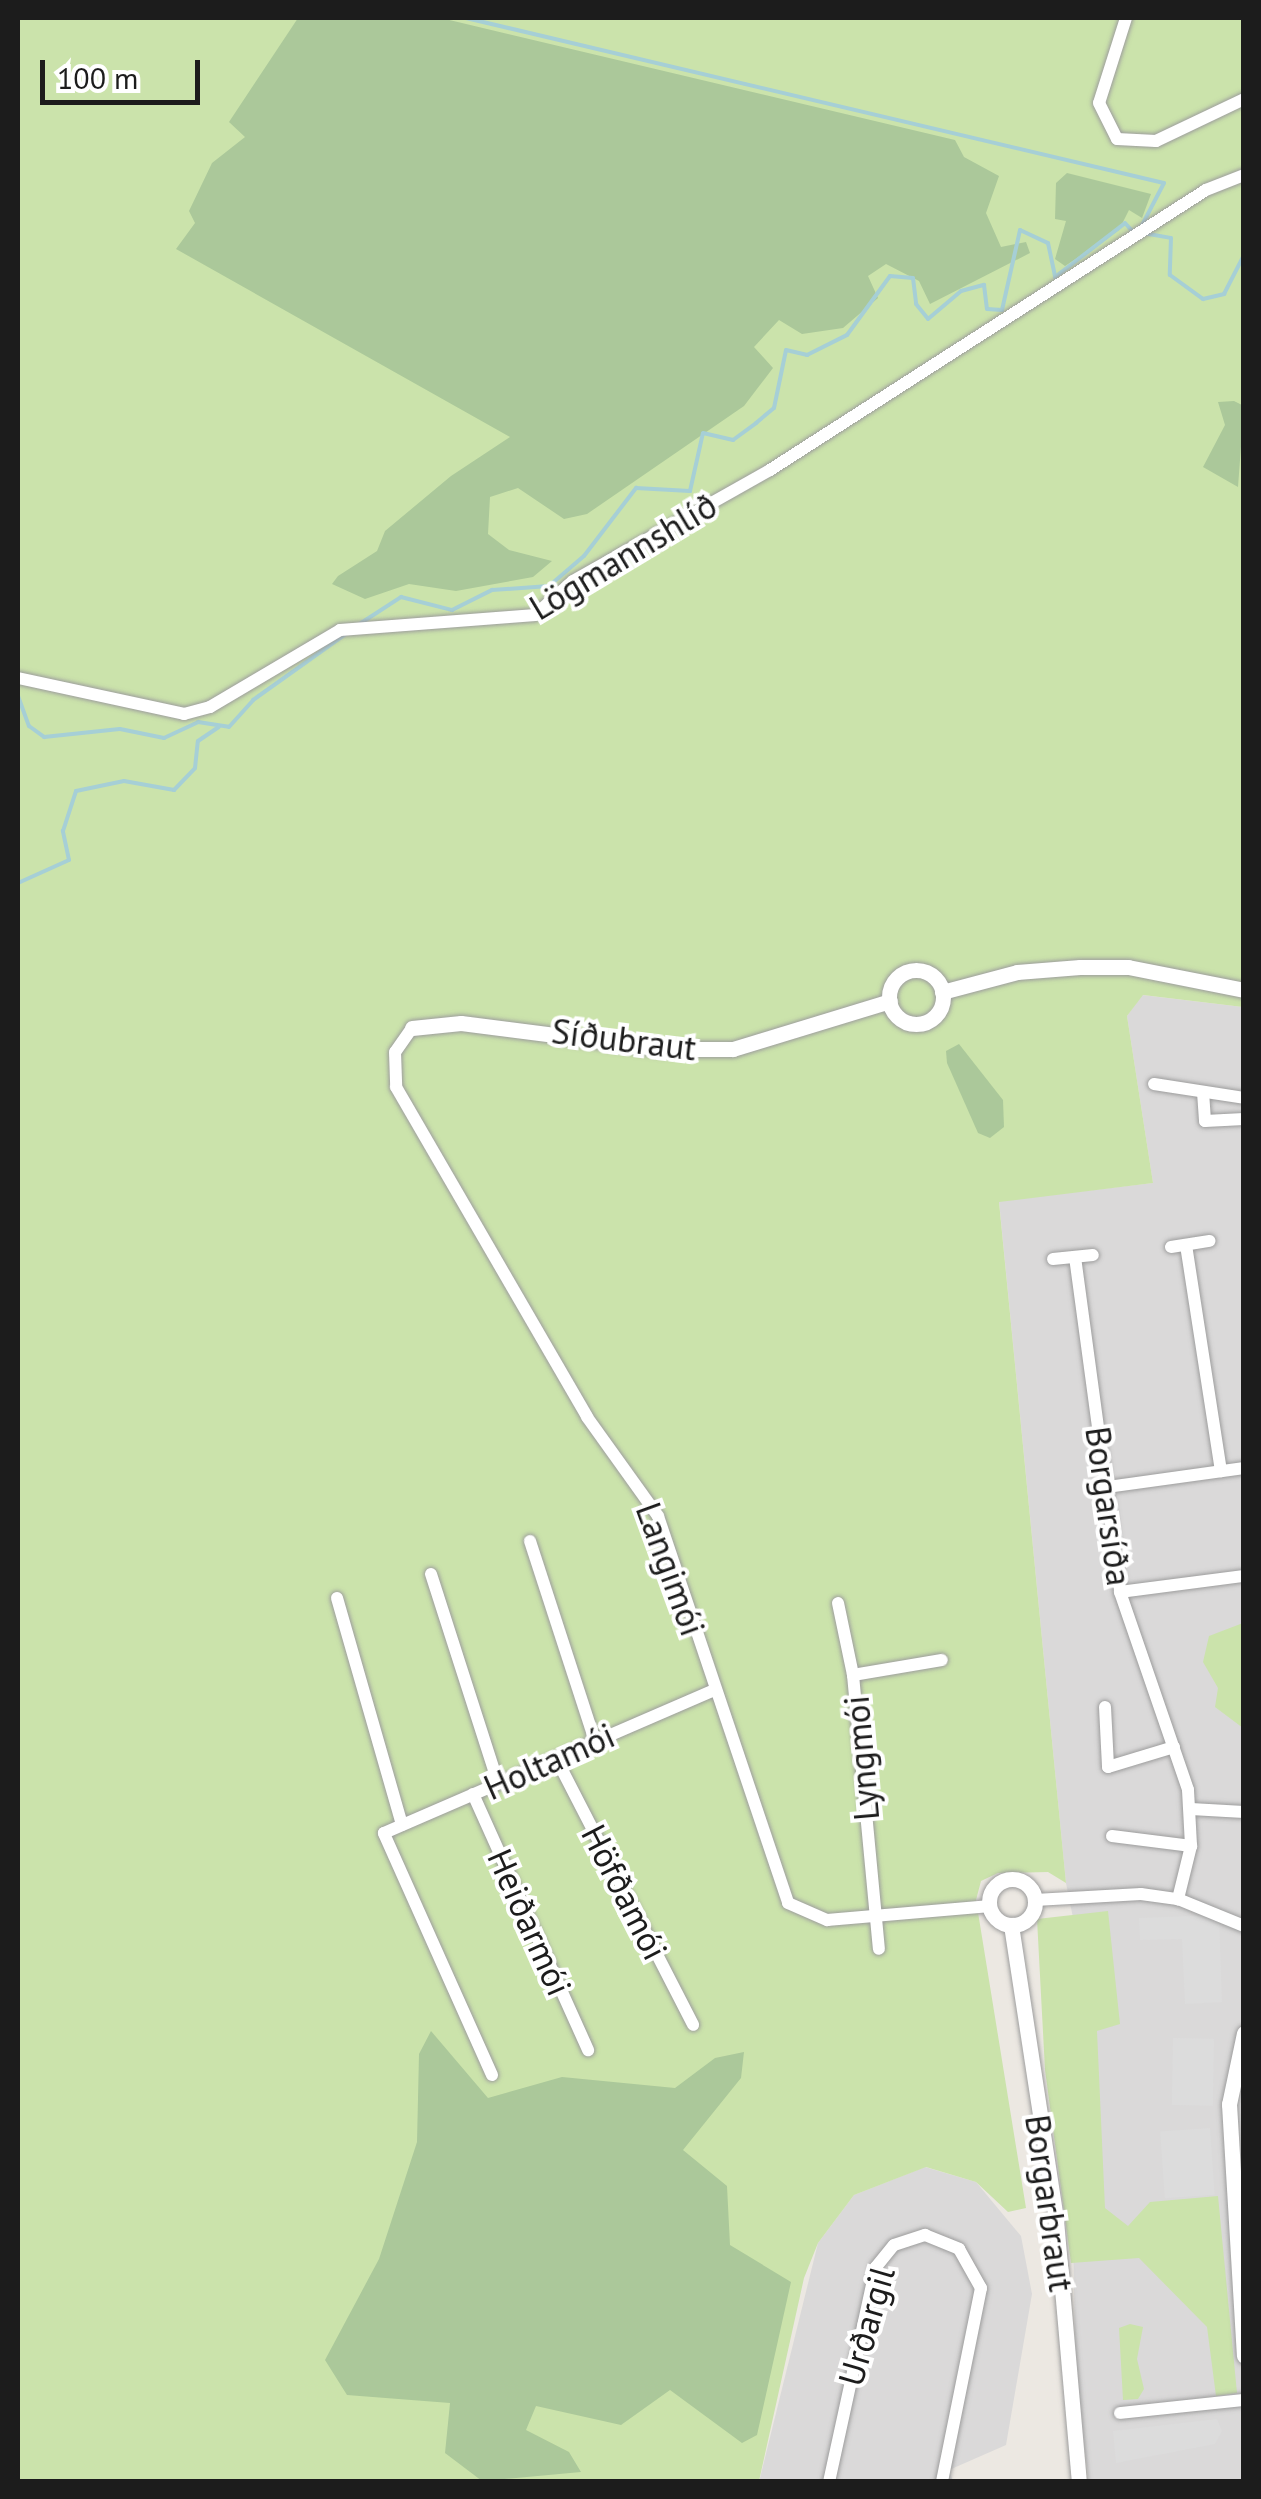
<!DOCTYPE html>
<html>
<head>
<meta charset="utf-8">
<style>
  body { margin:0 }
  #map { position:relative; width:1261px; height:2499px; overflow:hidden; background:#ece8e2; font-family:"PT Sans",sans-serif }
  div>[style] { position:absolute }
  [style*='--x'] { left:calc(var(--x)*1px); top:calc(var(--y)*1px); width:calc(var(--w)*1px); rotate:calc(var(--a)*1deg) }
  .residential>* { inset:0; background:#dad9d9 }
  .grass>* { inset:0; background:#cbe3ab }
  .forest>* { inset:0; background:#abc89a }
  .parking>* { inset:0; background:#dcdcdc; transform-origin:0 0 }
  .stream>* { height:4px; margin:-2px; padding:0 2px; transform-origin:2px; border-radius:2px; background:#a6cfd6 }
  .roads { filter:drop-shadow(0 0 2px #9d9d9d) drop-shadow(0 0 2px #9d9d9d) }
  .minor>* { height:12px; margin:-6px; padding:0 6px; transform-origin:6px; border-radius:6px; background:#fff }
  .tertiary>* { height:15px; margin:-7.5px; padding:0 7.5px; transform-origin:7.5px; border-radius:7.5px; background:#fff }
  .tertiary>.ring { margin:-7.5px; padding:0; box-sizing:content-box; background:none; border:15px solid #fff; border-radius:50% }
  span { translate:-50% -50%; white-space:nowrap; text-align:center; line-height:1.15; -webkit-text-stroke:8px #fff; paint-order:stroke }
  .street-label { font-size:35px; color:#1c1c1c }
  .frame { position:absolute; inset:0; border:20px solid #1c1c1c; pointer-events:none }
  .scale { position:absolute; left:40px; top:60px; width:160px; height:45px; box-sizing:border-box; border:5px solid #1c1c1c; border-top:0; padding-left:12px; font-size:30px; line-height:35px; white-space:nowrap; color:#1c1c1c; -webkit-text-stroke:8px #fff; paint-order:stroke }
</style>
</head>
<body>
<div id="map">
  <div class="residential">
    <div style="clip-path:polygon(1142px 995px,1243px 1007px,1243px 2481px,1089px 2481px,1076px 2386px,1072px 2188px,1086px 1982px,1066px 1883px,999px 1201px,1153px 1183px,1127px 1016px)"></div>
    <div style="clip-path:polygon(925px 2167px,976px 2182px,1021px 2236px,1032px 2294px,1006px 2445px,949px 2470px,953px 2481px,759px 2482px,818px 2243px,854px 2195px)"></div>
  </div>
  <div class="grass">
    <div style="clip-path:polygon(18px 18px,1243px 18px,1243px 1007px,1143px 995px,1127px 1016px,1153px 1183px,999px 1202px,1066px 1883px,1048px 1872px,998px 1873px,981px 1881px,976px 1900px,1026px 2208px,1008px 2212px,976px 2182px,926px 2167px,854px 2195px,818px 2243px,804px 2278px,759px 2481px,18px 2481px)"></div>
    <div style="clip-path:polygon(1243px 1623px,1244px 1623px,1243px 1728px,1215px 1707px,1218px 1688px,1203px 1662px,1209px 1636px)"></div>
    <div style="clip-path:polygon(1108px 1911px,1120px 2024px,1097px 2031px,1105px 2208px,1128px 2226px,1150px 2202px,1218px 2196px,1237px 2393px,1216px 2396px,1207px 2327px,1139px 2258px,1071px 2263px,1045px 2070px,1037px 1919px)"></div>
    <div style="clip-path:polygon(1130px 2324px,1143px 2327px,1137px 2359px,1144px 2389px,1138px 2399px,1123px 2400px,1119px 2328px)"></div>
  </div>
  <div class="forest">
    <div style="clip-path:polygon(298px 18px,441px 18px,955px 140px,964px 157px,999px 176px,986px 213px,1001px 247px,1026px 242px,1030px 253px,930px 304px,919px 281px,886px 264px,868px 276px,878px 298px,843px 328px,802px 334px,779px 320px,754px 347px,773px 368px,744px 406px,587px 514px,564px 519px,518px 488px,490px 497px,488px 534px,509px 550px,552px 561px,533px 577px,456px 591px,409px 584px,365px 599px,332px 584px,338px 576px,377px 551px,385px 531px,451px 476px,510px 437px,176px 249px,195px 223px,189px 211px,212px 163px,245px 137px,229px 122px)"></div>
    <div style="clip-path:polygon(1067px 173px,1151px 194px,1142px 218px,1129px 210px,1119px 230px,1065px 266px,1055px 259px,1066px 221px,1055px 219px,1056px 183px)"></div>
    <div style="clip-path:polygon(1234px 401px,1244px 406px,1238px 487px,1203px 467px,1225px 425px,1218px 402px)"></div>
    <div style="clip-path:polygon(959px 1044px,1003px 1100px,1004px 1127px,990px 1138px,978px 1133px,947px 1063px,946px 1051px)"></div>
    <div style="clip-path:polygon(431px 2031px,488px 2098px,562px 2077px,675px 2088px,715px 2058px,744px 2052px,741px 2078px,683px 2150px,727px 2186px,730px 2245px,791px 2282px,757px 2435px,742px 2443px,670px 2390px,621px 2425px,536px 2406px,526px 2430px,569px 2452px,581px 2472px,482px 2481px,445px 2453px,450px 2403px,347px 2395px,325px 2360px,379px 2259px,417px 2142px,419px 2054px)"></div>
  </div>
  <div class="parking">
    <div style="clip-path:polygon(1219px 1915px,1222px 2002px,1185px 2004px,1182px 1939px,1140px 1940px,1139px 1918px)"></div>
    <div style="left:1173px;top:2038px;width:41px;height:67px;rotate:1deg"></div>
    <div style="left:1210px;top:2128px;width:67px;height:50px;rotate:86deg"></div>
    <div style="clip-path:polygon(1217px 2419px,1222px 2431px,1215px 2444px,1116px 2463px,1113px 2431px)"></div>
  </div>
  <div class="stream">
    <div style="--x:466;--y:18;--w:717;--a:13.3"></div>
    <div style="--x:1164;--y:183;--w:50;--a:117.6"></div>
    <div style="--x:1143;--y:233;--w:28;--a:10"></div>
    <div style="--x:1171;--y:238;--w:37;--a:92"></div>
    <div style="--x:1170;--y:275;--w:41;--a:36"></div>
    <div style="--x:1203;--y:299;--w:22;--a:-13"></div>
    <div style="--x:1224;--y:294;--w:44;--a:-62.9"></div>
    <div style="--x:361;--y:623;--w:48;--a:-33"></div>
    <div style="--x:401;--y:597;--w:53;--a:14.3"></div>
    <div style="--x:452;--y:610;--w:45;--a:-26.6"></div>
    <div style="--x:492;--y:590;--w:57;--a:-4"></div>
    <div style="--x:549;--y:586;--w:46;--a:-40.6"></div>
    <div style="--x:584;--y:556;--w:86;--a:-52.6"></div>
    <div style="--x:636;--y:488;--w:54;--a:3.2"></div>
    <div style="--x:690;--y:491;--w:59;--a:-77.4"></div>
    <div style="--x:703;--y:433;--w:31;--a:13"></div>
    <div style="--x:733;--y:440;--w:29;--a:-36"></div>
    <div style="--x:756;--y:423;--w:23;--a:-40"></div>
    <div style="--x:774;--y:408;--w:59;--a:-78.3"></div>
    <div style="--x:786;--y:350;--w:22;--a:13"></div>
    <div style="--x:807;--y:355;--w:45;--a:-26.6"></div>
    <div style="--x:847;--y:335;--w:73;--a:-53.9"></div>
    <div style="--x:890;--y:276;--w:23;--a:5"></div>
    <div style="--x:913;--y:278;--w:26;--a:83"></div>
    <div style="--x:916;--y:304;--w:19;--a:51"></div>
    <div style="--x:928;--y:319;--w:43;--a:-40.3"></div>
    <div style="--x:961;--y:291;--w:24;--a:-15"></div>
    <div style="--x:984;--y:285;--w:24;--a:83"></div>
    <div style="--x:987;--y:309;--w:15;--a:4"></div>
    <div style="--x:1002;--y:310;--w:82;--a:-77.3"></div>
    <div style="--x:1020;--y:230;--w:31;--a:25"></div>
    <div style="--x:1048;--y:243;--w:35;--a:78"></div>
    <div style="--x:1055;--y:277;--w:88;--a:-37.6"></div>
    <div style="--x:1125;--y:223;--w:13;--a:48"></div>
    <div style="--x:18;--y:696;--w:32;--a:70"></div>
    <div style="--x:29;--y:726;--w:19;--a:36"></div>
    <div style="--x:44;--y:737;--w:76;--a:-6"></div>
    <div style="--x:120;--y:729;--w:45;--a:11.6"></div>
    <div style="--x:164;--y:738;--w:38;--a:-25"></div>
    <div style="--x:198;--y:722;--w:31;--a:9"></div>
    <div style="--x:229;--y:727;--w:36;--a:-48"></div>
    <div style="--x:253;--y:700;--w:114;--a:-35.4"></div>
    <div style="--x:18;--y:883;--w:56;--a:-24.3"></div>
    <div style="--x:69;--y:860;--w:30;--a:-102"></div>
    <div style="--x:63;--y:831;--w:42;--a:-72"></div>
    <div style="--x:76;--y:791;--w:49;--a:-11.8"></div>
    <div style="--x:124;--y:781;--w:51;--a:10.2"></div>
    <div style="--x:174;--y:790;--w:30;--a:-46"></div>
    <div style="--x:195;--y:768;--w:27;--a:-84"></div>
    <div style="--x:198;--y:741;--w:25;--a:-34"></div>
  </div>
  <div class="roads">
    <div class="minor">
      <div style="--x:1126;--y:18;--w:89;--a:107.6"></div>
      <div style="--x:1099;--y:103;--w:40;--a:63.4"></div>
      <div style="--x:1117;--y:139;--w:39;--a:3"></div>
      <div style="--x:1156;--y:141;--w:98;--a:-25.5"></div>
      <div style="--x:18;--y:678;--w:170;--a:12.2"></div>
      <div style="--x:184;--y:714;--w:27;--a:-15"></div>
      <div style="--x:210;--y:707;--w:151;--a:-30.6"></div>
      <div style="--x:340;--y:630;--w:196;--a:-4.4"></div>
      <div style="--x:535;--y:615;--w:51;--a:-41.8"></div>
      <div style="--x:573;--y:581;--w:226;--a:-29.4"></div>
      <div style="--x:770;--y:470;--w:518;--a:-32.71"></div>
      <div style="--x:1206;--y:190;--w:41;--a:-21.5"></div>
      <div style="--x:412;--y:1028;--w:29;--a:125"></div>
      <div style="--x:395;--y:1052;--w:35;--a:88"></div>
      <div style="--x:396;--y:1087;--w:381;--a:59.9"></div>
      <div style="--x:587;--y:1417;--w:122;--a:54.4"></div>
      <div style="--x:658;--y:1516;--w:408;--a:71.4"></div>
      <div style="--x:788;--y:1903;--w:43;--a:23.6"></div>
      <div style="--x:827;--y:1920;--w:164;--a:-4.9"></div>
      <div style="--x:1154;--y:1084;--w:91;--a:8.8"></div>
      <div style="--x:1203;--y:1092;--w:29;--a:86"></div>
      <div style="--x:1205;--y:1121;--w:39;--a:-3"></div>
      <div style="--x:1186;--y:1245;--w:229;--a:81.2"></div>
      <div style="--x:1171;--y:1247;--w:39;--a:-9"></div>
      <div style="--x:1075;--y:1257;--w:338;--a:82.3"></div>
      <div style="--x:1120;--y:1592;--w:209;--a:71"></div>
      <div style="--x:1188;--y:1790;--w:56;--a:86.9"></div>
      <div style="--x:1191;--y:1846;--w:55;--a:103.8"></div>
      <div style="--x:1053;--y:1259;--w:40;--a:-5.7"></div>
      <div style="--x:1107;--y:1487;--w:138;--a:-7.9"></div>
      <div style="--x:530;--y:1541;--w:210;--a:72"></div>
      <div style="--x:431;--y:1574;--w:219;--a:72.2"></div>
      <div style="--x:1120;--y:1592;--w:125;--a:-7.4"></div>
      <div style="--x:337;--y:1598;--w:236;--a:74"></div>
      <div style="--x:838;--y:1603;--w:74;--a:78.2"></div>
      <div style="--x:853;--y:1675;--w:275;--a:84.6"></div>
      <div style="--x:853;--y:1675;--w:90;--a:-9.6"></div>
      <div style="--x:1105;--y:1707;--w:60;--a:87.1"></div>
      <div style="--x:1108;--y:1767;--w:69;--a:-16.9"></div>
      <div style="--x:556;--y:1758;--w:300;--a:62.8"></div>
      <div style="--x:473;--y:1794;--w:281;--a:65.8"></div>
      <div style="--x:1191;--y:1809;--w:53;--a:3.2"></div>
      <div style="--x:1112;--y:1836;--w:80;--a:7.2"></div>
      <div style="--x:1035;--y:1900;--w:106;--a:-3.2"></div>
      <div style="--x:1141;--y:1894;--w:37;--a:8"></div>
      <div style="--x:1178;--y:1899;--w:71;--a:22.2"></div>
      <div style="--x:492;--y:2075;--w:265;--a:-114.1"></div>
      <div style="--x:384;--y:1833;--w:360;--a:-23.4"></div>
      <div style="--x:1120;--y:2413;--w:125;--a:-6"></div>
      <div style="--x:829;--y:2482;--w:220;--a:-77.7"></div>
      <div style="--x:876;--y:2267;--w:28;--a:-51"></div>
      <div style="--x:894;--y:2245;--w:33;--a:-18"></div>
      <div style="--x:925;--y:2235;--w:37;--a:22"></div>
      <div style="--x:959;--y:2249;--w:45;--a:60.6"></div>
      <div style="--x:981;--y:2288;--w:198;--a:101.4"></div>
    </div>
    <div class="tertiary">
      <div class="ring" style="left:889px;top:970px;width:39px;height:39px"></div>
      <div style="--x:942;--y:992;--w:78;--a:-14.9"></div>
      <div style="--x:1017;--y:972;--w:63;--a:-4.5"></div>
      <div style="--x:1080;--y:967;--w:48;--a:0"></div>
      <div style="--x:1128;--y:967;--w:118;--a:11.2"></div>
      <div style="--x:412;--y:1028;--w:49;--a:-5.8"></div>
      <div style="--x:461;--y:1023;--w:205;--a:7.3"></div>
      <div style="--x:664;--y:1049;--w:69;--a:0"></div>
      <div style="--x:733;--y:1049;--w:164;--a:-17"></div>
      <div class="ring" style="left:989px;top:1879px;width:31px;height:31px"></div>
      <div style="--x:1011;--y:1925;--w:298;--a:81.3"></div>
      <div style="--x:1056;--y:2220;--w:263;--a:85"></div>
      <div style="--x:1244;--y:2033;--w:73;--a:101.9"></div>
      <div style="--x:1229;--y:2104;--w:252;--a:86.6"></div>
    </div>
  </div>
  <div class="street-label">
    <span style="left:623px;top:556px;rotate:-31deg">Lögmannshlíð</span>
    <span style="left:624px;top:1039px;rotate:7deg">Síðubraut</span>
    <span style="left:1109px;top:1506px;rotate:82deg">Borgarsíða</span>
    <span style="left:671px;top:1569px;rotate:70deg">Langimói</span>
    <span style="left:861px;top:1758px;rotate:-95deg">Lyngmói</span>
    <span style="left:549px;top:1761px;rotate:-24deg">Holtamói</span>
    <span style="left:625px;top:1892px;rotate:63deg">Höfðamói</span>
    <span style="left:530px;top:1922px;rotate:66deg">Heiðarmói</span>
    <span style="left:1050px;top:2203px;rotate:82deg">Borgarbraut</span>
    <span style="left:866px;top:2326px;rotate:-74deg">Urðargil</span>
  </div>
  <div class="frame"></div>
  <div class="scale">100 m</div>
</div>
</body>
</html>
